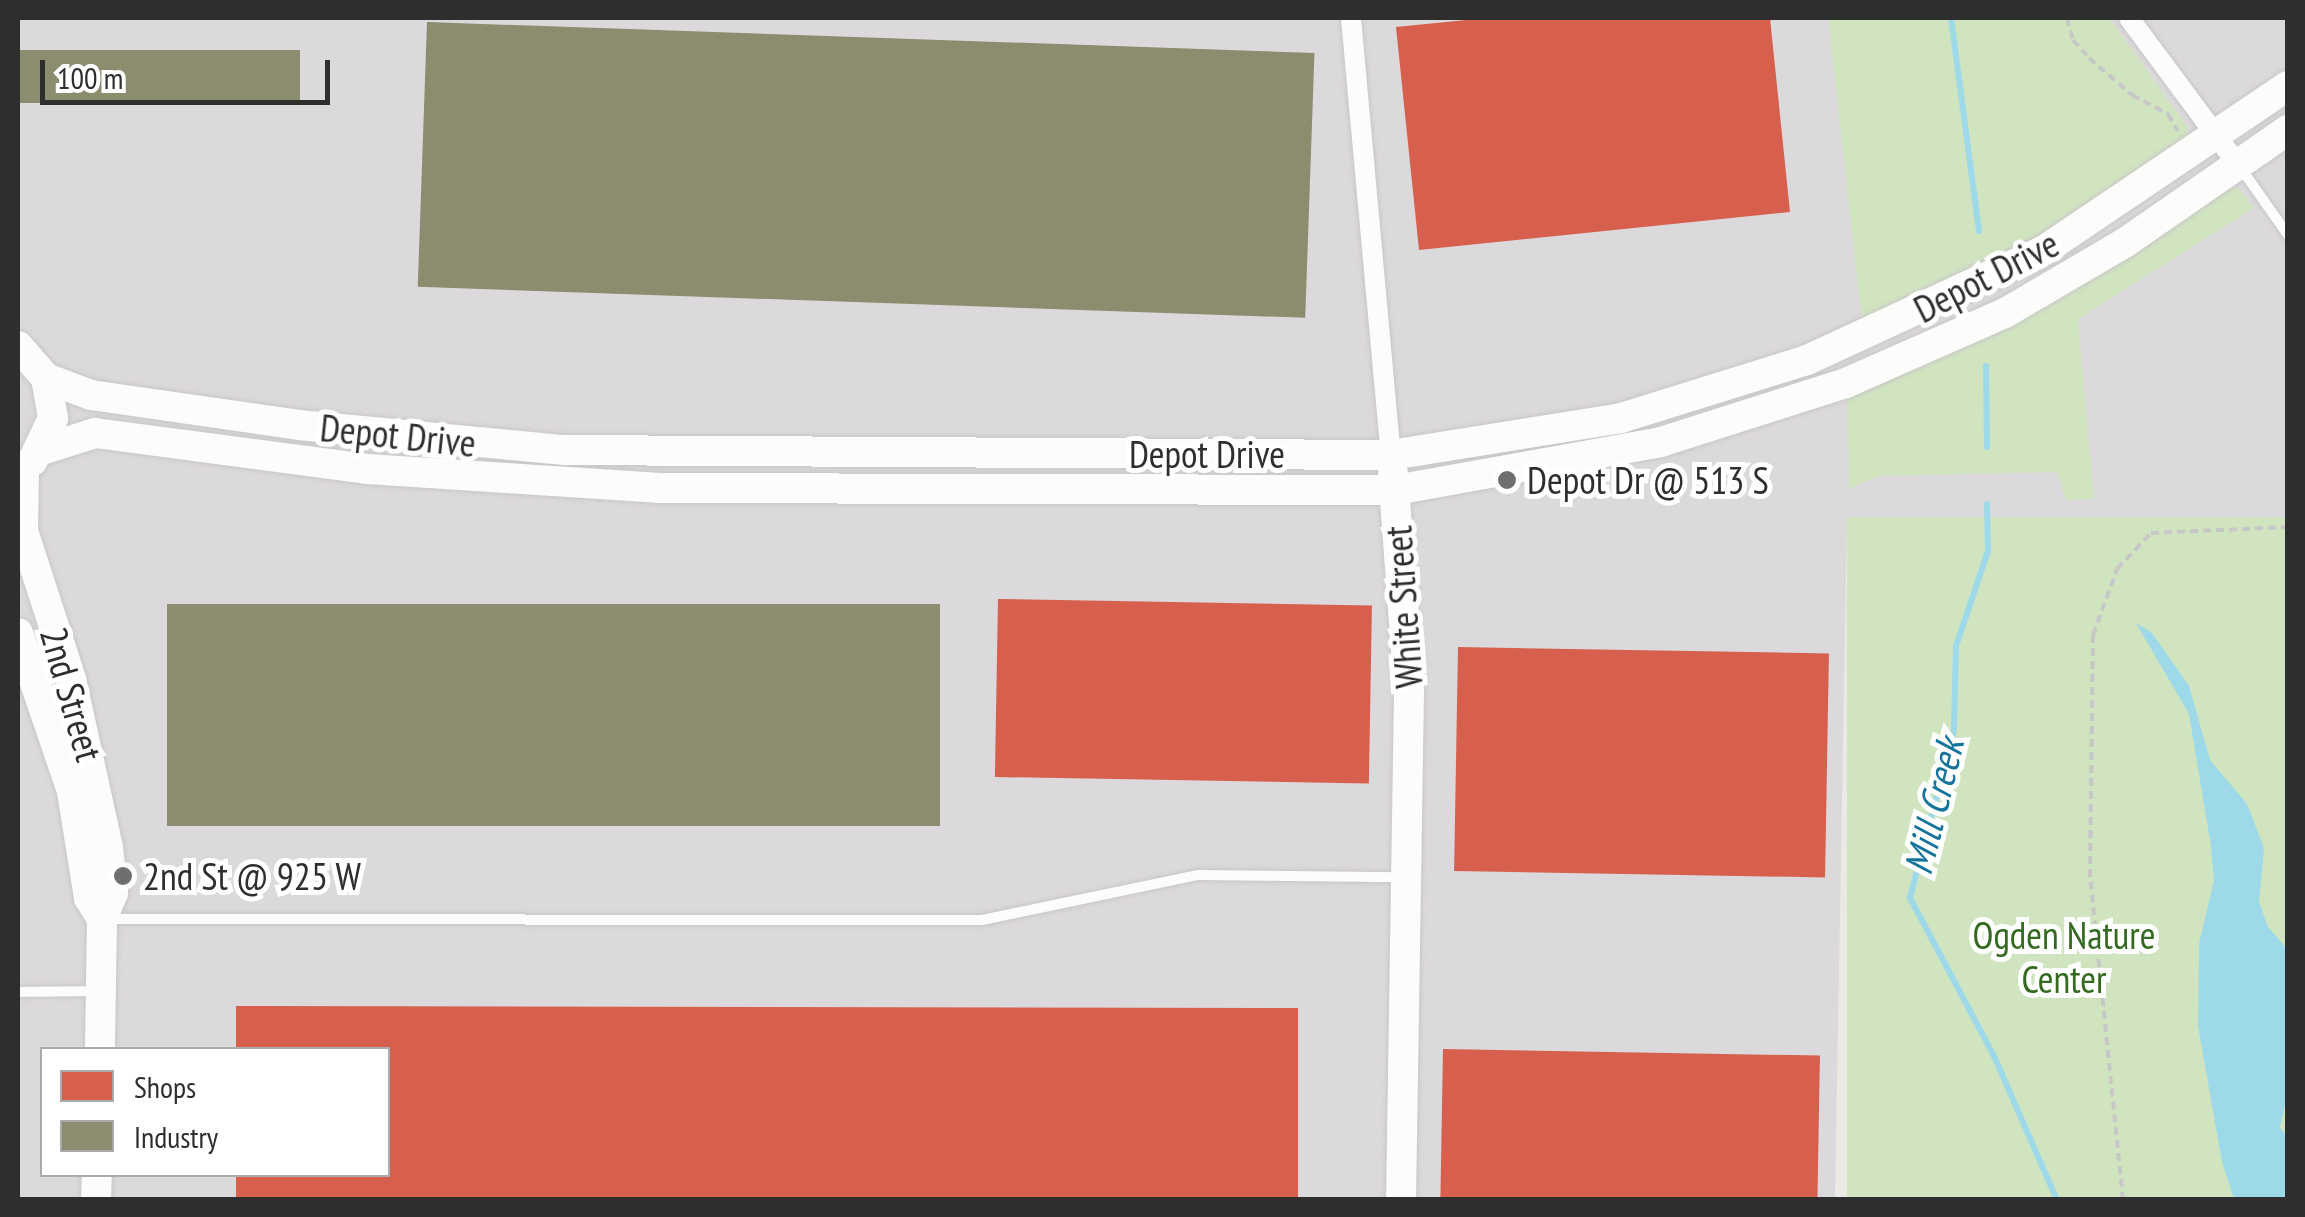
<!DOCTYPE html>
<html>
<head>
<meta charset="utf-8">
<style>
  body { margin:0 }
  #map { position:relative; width:2305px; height:1217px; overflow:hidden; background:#ebe8e5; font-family:"PT Sans Narrow",sans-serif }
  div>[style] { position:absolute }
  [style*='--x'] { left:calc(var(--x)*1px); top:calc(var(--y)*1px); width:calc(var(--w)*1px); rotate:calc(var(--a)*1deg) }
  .industrial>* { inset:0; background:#dcd9dc }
  .green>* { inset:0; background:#d1e4c0; transform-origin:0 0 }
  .water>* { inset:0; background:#9dd9e8 }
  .shops>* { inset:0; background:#d6604d; transform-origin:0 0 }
  .industry>* { inset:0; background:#8c8c6e; transform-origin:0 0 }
  .stream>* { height:6px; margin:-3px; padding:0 3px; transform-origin:3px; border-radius:3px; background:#9dd9e8 }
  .path>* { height:4px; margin-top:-2px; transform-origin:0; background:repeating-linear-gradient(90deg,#c8c7c7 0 8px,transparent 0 13px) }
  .roads { filter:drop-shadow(0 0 2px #c8c6c7) drop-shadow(0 0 2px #c8c6c7) }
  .lane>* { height:10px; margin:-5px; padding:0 5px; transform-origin:5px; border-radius:5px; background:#fcfcfb }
  .street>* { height:20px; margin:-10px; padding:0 10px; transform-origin:10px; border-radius:10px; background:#fcfcfb }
  .secondary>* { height:30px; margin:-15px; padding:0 15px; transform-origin:15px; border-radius:15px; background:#fcfcfb }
  .dots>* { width:28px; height:28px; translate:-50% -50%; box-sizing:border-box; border:5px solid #fff; border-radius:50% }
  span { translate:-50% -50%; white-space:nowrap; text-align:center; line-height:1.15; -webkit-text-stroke:10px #fff; paint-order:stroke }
  .street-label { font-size:38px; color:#2e2e2e }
  .poi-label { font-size:38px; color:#2e2e2e }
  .left { translate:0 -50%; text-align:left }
  .park-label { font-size:38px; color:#336a1f }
  .water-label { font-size:40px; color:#15749b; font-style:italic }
  .frame { position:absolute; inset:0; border:20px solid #2e2e2e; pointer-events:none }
  .legend { position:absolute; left:40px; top:1047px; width:350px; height:130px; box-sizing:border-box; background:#fff; border:2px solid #ababab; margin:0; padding:12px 18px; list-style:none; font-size:30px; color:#2e2e2e }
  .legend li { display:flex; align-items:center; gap:20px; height:50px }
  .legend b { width:50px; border:2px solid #ababab }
  .scale { position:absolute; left:40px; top:60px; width:290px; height:45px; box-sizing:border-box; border:5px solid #2e2e2e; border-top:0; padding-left:12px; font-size:30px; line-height:35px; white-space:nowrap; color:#2e2e2e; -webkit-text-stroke:8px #fff; paint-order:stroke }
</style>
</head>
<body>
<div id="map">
  <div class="industrial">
    <div style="clip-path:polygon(evenodd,18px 18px,2287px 18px,2287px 517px,1847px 517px,1835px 1199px,18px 1199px,18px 18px,42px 1050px,388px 1050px,388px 1174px,42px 1174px,42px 1050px)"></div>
  </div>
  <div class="green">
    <div style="clip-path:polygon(1828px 18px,2109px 18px,2187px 126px,2188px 138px,2038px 237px,1862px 324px)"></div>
    <div style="clip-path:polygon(2229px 186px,2239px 188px,2254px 208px,2078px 319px,2094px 499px,2066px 500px,2057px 472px,1879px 476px,1849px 489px,1848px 394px)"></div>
    <div style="left:1847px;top:517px;width:440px;height:683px"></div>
  </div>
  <div class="water">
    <div style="clip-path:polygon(2136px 623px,2152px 633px,2189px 686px,2210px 760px,2247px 804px,2264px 848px,2259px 902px,2268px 927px,2287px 949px,2288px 1092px,2280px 1127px,2287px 1137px,2287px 1199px,2234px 1199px,2222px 1162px,2198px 1026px,2199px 944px,2214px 880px,2211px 846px,2189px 714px)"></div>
  </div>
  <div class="shops">
    <div style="clip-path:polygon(1486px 18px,1770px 18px,1790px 212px,1419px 250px,1396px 27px)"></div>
    <div style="left:998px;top:599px;width:374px;height:178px;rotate:1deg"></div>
    <div style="left:1458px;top:647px;width:371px;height:224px;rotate:1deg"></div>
    <div style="clip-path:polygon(236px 1006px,1298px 1008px,1298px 1200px,236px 1200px,236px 1174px,388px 1174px,388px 1050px,236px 1050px)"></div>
    <div style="left:1443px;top:1049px;width:377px;height:151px;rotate:1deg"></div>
  </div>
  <div class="industry">
    <div style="left:427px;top:22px;width:888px;height:265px;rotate:2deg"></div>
    <div style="left:300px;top:50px;width:53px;height:282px;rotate:90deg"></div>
    <div style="left:167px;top:604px;width:773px;height:222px"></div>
  </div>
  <div class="stream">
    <div style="--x:1951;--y:18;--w:215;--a:82.5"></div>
    <div style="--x:1986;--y:366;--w:81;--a:89.3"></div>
    <div style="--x:1987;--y:504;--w:47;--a:88.8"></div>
    <div style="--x:1988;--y:551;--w:100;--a:108.6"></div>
    <div style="--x:1956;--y:646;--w:84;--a:91.4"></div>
    <div style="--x:1954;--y:730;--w:174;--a:104.7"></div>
    <div style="--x:1910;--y:898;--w:179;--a:62"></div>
    <div style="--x:1994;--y:1056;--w:157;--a:66.4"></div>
  </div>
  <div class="path">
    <div style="--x:2067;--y:18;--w:23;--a:75"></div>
    <div style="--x:2073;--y:40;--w:24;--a:48"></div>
    <div style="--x:2089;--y:58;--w:57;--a:40.7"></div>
    <div style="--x:2132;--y:95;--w:41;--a:27.8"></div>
    <div style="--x:2168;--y:114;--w:20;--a:60"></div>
    <div style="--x:2123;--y:1200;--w:325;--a:-95.8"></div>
    <div style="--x:2090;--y:877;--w:242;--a:-89.3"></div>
    <div style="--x:2093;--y:635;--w:70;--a:-70"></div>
    <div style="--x:2117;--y:569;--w:50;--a:-46.6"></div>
    <div style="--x:2151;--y:533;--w:137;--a:-2.5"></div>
  </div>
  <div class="roads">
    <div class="lane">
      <div style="--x:2240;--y:167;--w:83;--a:54.8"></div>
      <div style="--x:108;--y:919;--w:874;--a:0.07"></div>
      <div style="--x:982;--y:920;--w:221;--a:-11.8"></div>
      <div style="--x:1198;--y:875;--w:203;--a:0.6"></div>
      <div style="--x:18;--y:992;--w:77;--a:-0.7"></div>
    </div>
    <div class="street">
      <div style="--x:1351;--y:18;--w:439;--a:84.8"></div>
      <div style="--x:2129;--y:18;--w:184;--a:53.4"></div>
    </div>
    <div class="secondary">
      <div style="--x:18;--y:346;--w:43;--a:48.8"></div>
      <div style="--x:46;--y:378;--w:41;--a:80.1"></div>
      <div style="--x:53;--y:418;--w:47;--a:115.5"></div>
      <div style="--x:46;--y:378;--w:48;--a:20.7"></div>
      <div style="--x:91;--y:395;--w:210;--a:8.2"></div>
      <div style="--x:299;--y:425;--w:267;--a:5.4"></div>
      <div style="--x:565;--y:450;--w:826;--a:0.35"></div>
      <div style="--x:1391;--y:455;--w:233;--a:-9.1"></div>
      <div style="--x:1621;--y:418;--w:195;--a:-17.3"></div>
      <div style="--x:1807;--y:360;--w:260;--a:-24.8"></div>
      <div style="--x:2043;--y:251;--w:295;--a:-34"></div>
      <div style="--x:42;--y:450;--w:56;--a:-17.8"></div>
      <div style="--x:95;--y:433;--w:274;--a:7.5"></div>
      <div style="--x:367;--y:469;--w:291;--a:3.7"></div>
      <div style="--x:657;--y:488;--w:738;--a:0.16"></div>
      <div style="--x:1395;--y:490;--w:270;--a:-10.2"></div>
      <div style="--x:1661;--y:442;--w:194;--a:-17.7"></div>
      <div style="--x:1846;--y:383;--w:174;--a:-23.8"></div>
      <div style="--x:2005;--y:313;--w:140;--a:-30.4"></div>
      <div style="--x:2126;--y:242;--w:197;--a:-34.7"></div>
      <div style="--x:24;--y:470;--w:61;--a:90.9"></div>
      <div style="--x:23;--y:531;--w:156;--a:72"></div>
      <div style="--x:71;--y:679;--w:172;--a:77.6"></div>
      <div style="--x:108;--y:847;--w:46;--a:83.8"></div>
      <div style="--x:113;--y:893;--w:28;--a:113"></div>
      <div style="--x:102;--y:919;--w:131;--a:90.9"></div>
      <div style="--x:1393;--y:473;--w:220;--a:85.8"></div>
      <div style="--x:1409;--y:692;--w:508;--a:90.9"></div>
      <div style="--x:18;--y:633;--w:168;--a:71.2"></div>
      <div style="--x:72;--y:792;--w:107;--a:80.9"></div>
      <div style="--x:89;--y:898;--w:25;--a:58"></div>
      <div style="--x:96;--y:1200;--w:26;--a:-88"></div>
    </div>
  </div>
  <div class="dots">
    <div style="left:1507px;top:480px;background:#706f6e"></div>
    <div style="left:123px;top:876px;background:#706f6e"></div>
  </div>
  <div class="street-label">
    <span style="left:1986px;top:276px;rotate:-27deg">Depot Drive</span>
    <span style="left:398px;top:435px;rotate:6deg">Depot Drive</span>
    <span style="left:1207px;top:454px">Depot Drive</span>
    <span style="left:1403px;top:607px;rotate:-94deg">White Street</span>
    <span style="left:72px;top:694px;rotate:74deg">2nd Street</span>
  </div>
  <div class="poi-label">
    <span class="left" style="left:1527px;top:480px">Depot Dr @ 513 S</span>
    <span class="left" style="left:143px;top:876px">2nd St @ 925 W</span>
  </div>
  <div class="park-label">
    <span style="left:2064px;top:957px">Ogden Nature<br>Center</span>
  </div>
  <div class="water-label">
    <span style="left:1933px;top:806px;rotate:-76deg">Mill Creek</span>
  </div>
  <div class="frame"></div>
  <ul class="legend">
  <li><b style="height:28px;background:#d6604d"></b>Shops</li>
  <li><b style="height:28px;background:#8c8c6e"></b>Industry</li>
  </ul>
  <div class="scale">100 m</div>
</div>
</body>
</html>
